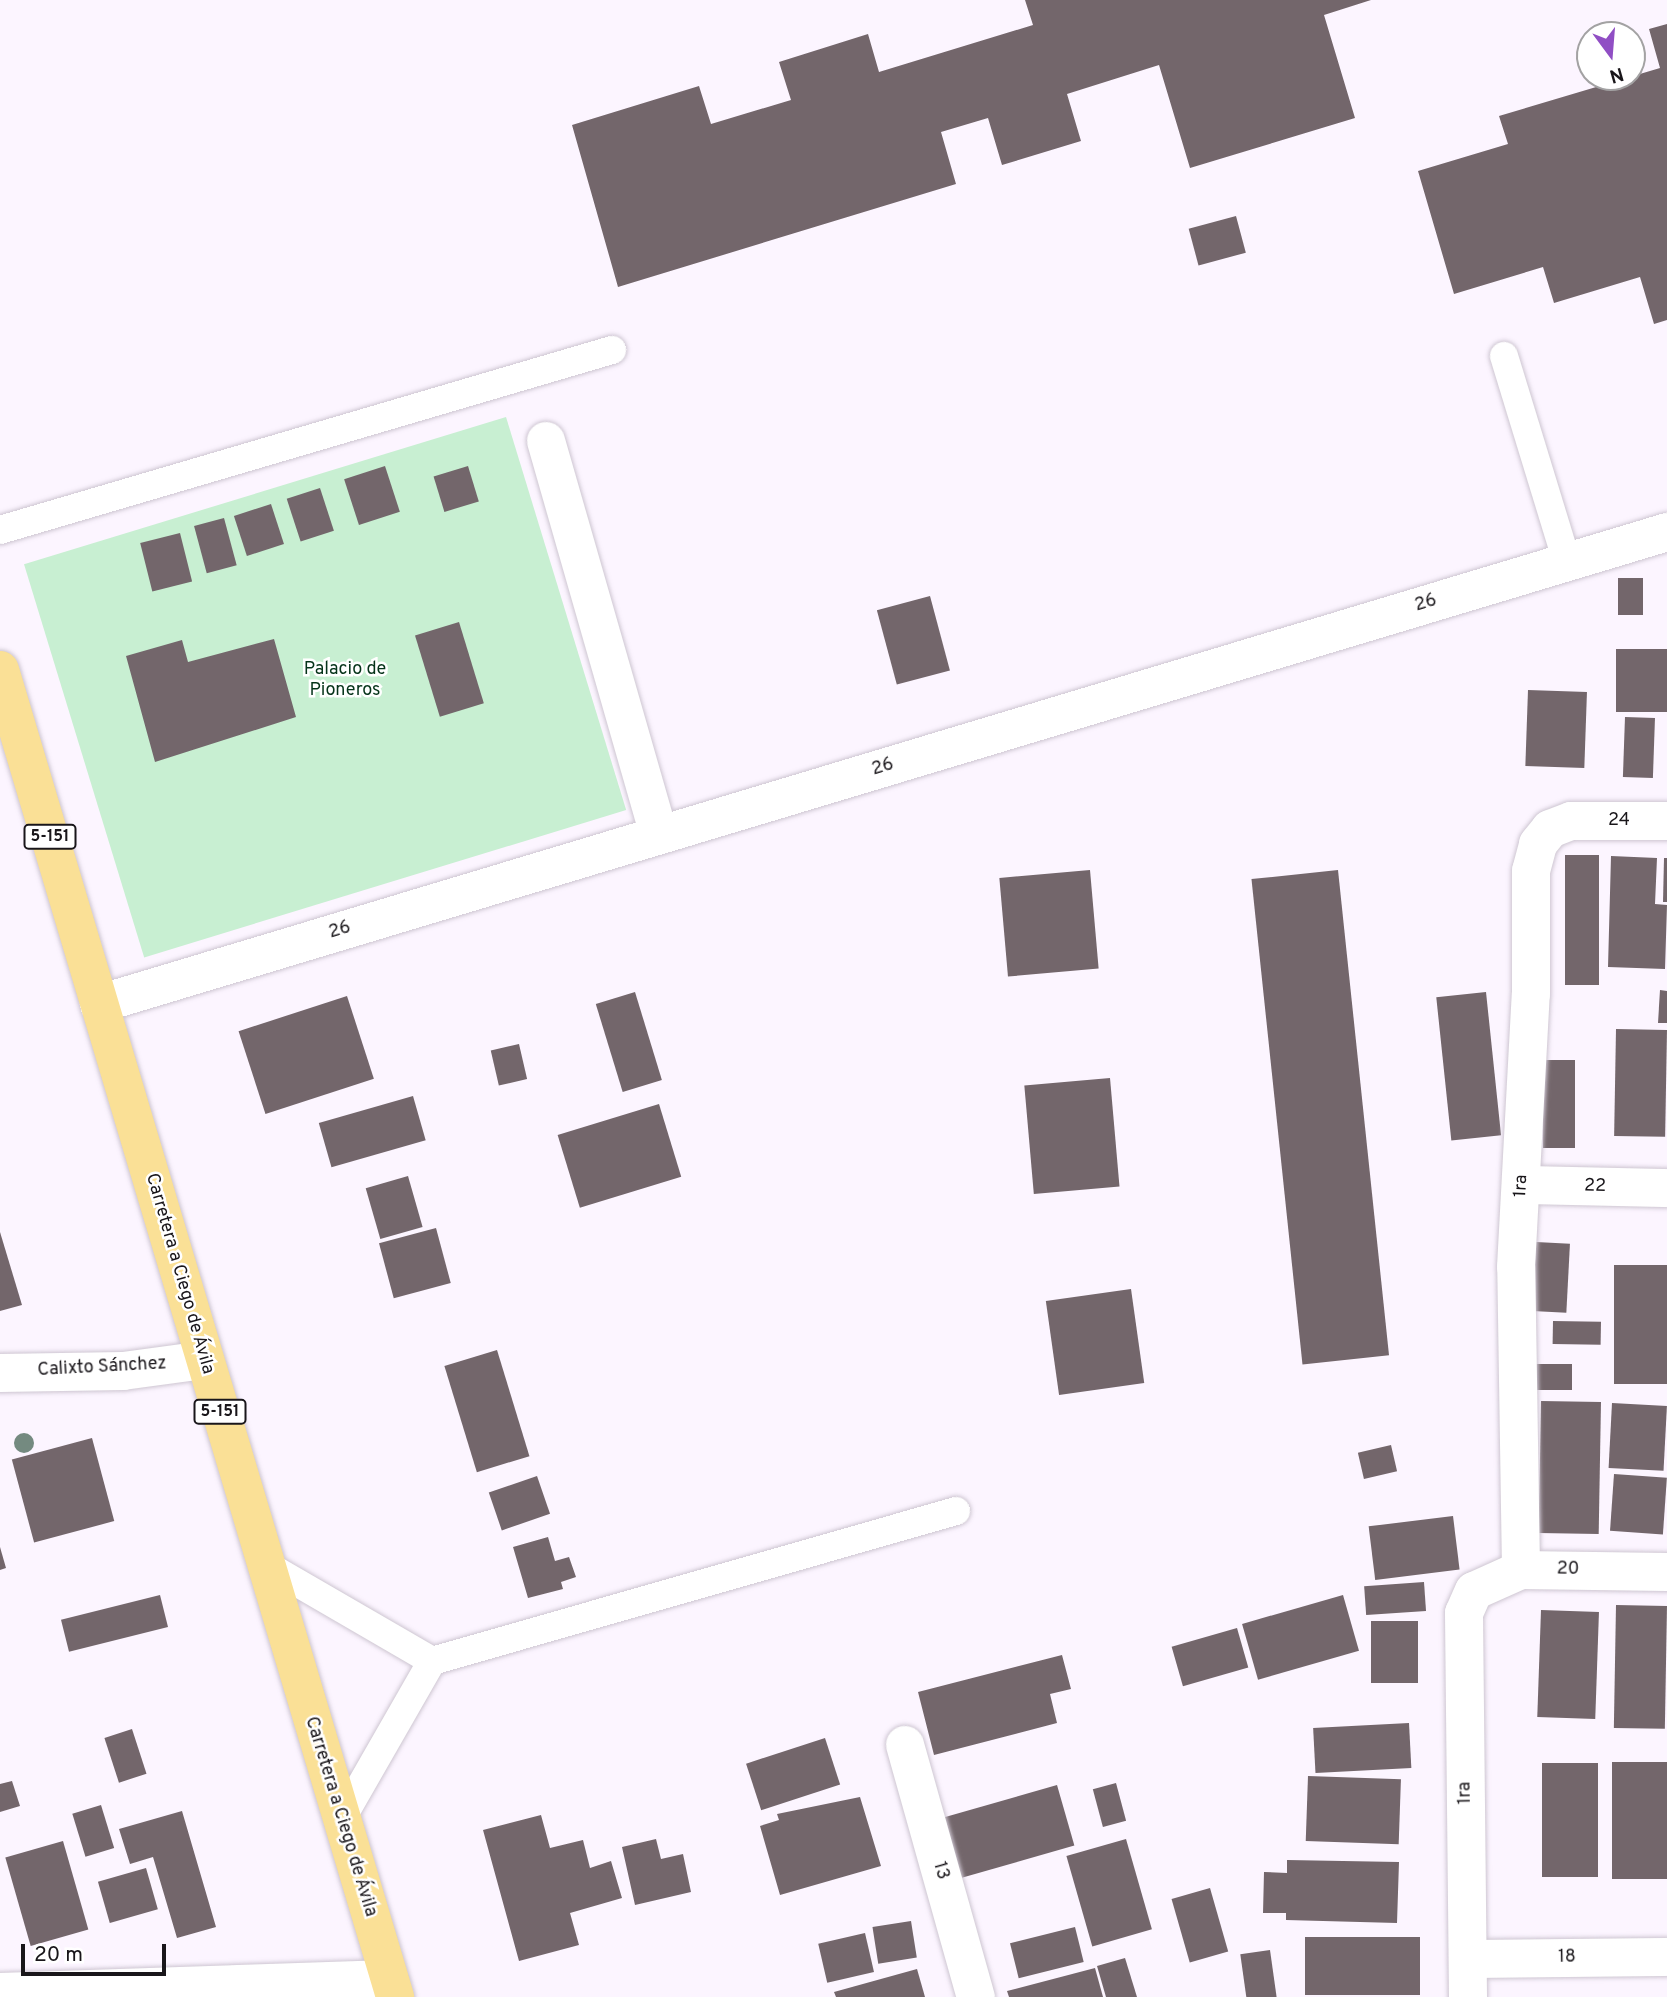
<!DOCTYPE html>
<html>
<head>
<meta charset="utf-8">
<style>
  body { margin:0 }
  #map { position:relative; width:1667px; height:1997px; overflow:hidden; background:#fcf5ff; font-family:Overpass,sans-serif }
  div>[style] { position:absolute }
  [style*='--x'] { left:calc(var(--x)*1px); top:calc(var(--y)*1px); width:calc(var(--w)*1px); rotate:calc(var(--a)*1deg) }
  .green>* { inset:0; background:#c8efd2; transform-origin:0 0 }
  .building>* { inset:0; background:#73666b; transform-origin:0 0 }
  .roads { filter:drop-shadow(0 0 2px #cec6d2) drop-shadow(0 0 2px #cec6d2) }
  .service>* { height:28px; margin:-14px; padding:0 14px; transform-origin:14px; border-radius:14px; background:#fff }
  .minor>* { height:38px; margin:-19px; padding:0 19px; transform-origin:19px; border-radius:19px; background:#fff }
  .primary>* { height:38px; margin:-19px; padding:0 19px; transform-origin:19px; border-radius:19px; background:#fae096 }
  .trees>* { width:20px; height:20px; margin:-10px; border-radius:50%; background:#748a80 }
  span { translate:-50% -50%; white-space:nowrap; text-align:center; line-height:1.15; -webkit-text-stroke:5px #fff; paint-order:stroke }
  .shield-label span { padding:2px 5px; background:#fff; border:2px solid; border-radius:5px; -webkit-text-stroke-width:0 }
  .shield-label { font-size:16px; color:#19161a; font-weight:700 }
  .street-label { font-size:18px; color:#19161a }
  .park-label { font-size:18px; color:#053319 }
  .north { position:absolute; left:1576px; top:21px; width:70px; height:70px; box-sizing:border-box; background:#fff; border:2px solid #a3a2a3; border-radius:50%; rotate:164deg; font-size:19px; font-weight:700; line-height:28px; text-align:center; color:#19161a }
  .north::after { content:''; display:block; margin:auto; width:24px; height:32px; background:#904ec4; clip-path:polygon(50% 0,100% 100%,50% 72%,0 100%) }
  .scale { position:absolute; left:21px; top:1944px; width:145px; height:32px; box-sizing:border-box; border:4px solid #19161a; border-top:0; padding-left:9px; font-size:21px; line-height:24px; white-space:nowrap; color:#19161a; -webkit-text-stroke:5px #fff; paint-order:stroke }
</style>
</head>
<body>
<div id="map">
  <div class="green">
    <div style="left:506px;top:417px;width:411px;height:504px;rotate:73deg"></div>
  </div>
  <div class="building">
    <div style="clip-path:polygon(1025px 0,1371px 0,1324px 15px,1355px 118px,1190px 168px,1159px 65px,1067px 94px,1081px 141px,1002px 165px,988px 118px,941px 132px,956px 184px,618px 287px,572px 125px,699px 86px,711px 124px,791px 100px,779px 62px,868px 34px,879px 72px,1033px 25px)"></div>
    <div style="clip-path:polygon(1667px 24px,1667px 320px,1654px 324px,1640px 277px,1554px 303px,1543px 267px,1454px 294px,1418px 171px,1508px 144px,1499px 116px,1660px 68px,1649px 29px)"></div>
    <div style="left:1236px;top:216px;width:38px;height:49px;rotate:75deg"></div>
    <div style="left:385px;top:466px;width:48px;height:43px;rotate:72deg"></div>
    <div style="left:468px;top:466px;width:37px;height:36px;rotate:73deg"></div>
    <div style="left:320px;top:488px;width:45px;height:35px;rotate:72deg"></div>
    <div style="left:271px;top:504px;width:42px;height:39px;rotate:72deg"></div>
    <div style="left:224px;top:518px;width:49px;height:31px;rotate:75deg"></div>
    <div style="left:180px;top:533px;width:50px;height:41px;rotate:76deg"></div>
    <div style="left:1618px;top:578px;width:25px;height:37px"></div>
    <div style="left:930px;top:596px;width:77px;height:55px;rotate:75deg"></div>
    <div style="left:459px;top:622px;width:85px;height:46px;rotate:73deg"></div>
    <div style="clip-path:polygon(274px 639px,296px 717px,155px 762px,126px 656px,182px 640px,188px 662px)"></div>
    <div style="left:1667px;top:649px;width:63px;height:51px;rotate:90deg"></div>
    <div style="left:1528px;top:690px;width:59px;height:76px;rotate:2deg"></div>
    <div style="left:1625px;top:717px;width:30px;height:60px;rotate:2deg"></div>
    <div style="left:1565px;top:855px;width:34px;height:130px"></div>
    <div style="clip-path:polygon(1611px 856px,1657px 858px,1655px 904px,1667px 905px,1665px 969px,1608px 967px)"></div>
    <div style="clip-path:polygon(1664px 858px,1667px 858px,1667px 902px,1663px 902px)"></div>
    <div style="left:1090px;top:870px;width:99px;height:91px;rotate:85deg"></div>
    <div style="left:1338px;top:870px;width:488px;height:87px;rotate:84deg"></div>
    <div style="clip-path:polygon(1660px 990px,1667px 991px,1667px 1023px,1658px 1023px)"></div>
    <div style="left:635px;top:992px;width:92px;height:41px;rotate:73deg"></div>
    <div style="left:1486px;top:992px;width:144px;height:50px;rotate:84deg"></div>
    <div style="left:347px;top:996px;width:87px;height:114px;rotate:72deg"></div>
    <div style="left:1616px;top:1029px;width:51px;height:107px;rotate:1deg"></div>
    <div style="left:519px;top:1044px;width:36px;height:29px;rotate:77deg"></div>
    <div style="left:1543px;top:1060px;width:32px;height:88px"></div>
    <div style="left:1110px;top:1078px;width:109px;height:86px;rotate:85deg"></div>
    <div style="left:413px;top:1096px;width:46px;height:98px;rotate:74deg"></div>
    <div style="left:659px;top:1104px;width:76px;height:106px;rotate:73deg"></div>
    <div style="left:408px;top:1176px;width:53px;height:44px;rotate:74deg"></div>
    <div style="left:436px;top:1228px;width:57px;height:59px;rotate:75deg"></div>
    <div style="clip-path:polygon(0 1232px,22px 1305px,0 1311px)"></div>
    <div style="left:1536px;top:1242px;width:34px;height:69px;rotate:3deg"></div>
    <div style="left:1614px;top:1265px;width:53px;height:119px"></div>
    <div style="left:1131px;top:1289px;width:95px;height:86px;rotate:82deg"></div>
    <div style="left:1553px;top:1321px;width:48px;height:23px;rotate:1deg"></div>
    <div style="left:497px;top:1350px;width:111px;height:55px;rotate:73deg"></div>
    <div style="left:1529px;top:1364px;width:43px;height:26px"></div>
    <div style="left:1541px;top:1401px;width:60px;height:132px;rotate:1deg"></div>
    <div style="left:1612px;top:1403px;width:55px;height:65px;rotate:3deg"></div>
    <div style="left:92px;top:1438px;width:86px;height:83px;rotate:75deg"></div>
    <div style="left:1391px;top:1445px;width:27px;height:34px;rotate:77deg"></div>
    <div style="left:1614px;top:1474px;width:53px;height:57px;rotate:4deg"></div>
    <div style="left:537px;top:1476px;width:40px;height:51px;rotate:71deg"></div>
    <div style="left:1453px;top:1516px;width:54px;height:85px;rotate:83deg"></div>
    <div style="clip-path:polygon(548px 1537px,555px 1561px,569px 1557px,576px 1577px,561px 1582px,563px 1589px,528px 1598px,513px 1547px)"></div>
    <div style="clip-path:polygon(0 1547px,6px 1568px,0 1570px)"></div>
    <div style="left:1424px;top:1582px;width:29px;height:60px;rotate:86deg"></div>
    <div style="left:160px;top:1595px;width:33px;height:102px;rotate:76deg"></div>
    <div style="left:1343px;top:1595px;width:58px;height:105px;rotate:74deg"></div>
    <div style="left:1616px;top:1605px;width:51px;height:123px;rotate:1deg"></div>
    <div style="left:1541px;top:1610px;width:58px;height:107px;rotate:2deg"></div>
    <div style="left:1418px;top:1621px;width:62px;height:47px;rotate:90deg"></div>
    <div style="left:1237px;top:1628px;width:41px;height:68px;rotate:74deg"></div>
    <div style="clip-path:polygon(1062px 1655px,1071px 1689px,1050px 1694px,1057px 1723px,934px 1755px,918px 1692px)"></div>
    <div style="left:1409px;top:1723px;width:45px;height:96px;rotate:87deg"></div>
    <div style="left:132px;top:1729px;width:47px;height:29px;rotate:72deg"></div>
    <div style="left:825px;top:1738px;width:49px;height:83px;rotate:72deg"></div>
    <div style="left:1612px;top:1762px;width:55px;height:117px"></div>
    <div style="left:1542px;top:1763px;width:56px;height:114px"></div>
    <div style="left:1308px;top:1776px;width:93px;height:65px;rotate:2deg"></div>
    <div style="clip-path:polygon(12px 1781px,20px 1806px,0 1812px,0 1784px)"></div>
    <div style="left:1116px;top:1783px;width:39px;height:24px;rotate:75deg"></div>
    <div style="left:1057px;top:1785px;width:63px;height:118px;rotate:74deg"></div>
    <div style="clip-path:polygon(860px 1797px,881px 1866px,780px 1895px,760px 1826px,779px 1820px,777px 1814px)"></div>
    <div style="left:101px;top:1805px;width:45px;height:30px;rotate:73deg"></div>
    <div style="clip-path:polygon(182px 1811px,216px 1927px,177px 1938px,153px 1857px,130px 1864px,119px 1829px)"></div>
    <div style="clip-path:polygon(541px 1815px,550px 1848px,583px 1840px,590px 1868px,611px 1861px,622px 1898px,570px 1913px,579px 1945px,519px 1961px,483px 1830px)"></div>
    <div style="clip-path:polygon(656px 1839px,661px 1859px,683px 1854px,691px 1892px,635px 1905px,622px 1847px)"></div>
    <div style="left:1126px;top:1839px;width:94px;height:62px;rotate:74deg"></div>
    <div style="left:63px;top:1841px;width:92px;height:60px;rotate:74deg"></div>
    <div style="clip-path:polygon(1287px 1860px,1399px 1862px,1397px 1923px,1286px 1920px,1286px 1913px,1263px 1913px,1264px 1872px,1287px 1873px)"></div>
    <div style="left:146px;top:1868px;width:43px;height:50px;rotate:74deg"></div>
    <div style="left:1210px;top:1888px;width:66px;height:40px;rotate:74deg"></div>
    <div style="left:911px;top:1921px;width:37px;height:39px;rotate:81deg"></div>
    <div style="left:1075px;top:1927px;width:36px;height:67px;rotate:76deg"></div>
    <div style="left:865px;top:1933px;width:40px;height:48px;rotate:77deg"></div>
    <div style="left:1305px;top:1937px;width:115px;height:58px"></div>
    <div style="left:1270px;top:1950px;width:48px;height:30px;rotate:82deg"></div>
    <div style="clip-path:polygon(1125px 1958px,1137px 1997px,1106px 1997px,1097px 1966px)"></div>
    <div style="clip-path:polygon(1095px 1968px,1103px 1997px,1009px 1997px,1007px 1991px)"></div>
    <div style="clip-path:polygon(917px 1969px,925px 1997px,836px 1997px,834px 1992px)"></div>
  </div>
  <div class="roads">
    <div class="service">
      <div style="--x:1504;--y:356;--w:215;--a:73"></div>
      <div style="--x:0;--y:530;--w:638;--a:-16.39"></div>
      <div style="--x:265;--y:1564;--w:193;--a:30.1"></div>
      <div style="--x:432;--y:1661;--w:183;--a:119.8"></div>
      <div style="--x:432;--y:1661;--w:545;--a:-15.97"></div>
    </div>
    <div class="minor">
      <div style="--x:546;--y:441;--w:410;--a:74"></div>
      <div style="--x:99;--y:1004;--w:1638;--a:-16.75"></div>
      <div style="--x:1523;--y:1185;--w:144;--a:1.2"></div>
      <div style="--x:0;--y:1373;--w:123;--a:-0.9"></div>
      <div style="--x:123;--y:1371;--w:82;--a:-7.7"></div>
      <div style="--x:1521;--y:1570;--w:303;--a:-90.9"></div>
      <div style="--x:1516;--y:1267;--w:273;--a:-86.9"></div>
      <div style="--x:1531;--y:994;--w:123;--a:-90"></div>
      <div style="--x:1531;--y:871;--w:28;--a:-75"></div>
      <div style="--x:1538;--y:844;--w:19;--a:-51"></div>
      <div style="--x:1550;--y:829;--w:22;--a:-21"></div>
      <div style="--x:1571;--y:821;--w:96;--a:0"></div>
      <div style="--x:905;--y:1745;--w:262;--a:74.3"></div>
      <div style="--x:1468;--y:1959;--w:199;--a:-0.6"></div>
      <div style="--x:0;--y:1992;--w:389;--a:-1.9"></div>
      <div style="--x:1468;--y:1997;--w:384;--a:-90.6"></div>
      <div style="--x:1464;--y:1613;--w:24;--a:-66"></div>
      <div style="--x:1474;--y:1591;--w:51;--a:-24.1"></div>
      <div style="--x:1521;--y:1570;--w:146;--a:0.8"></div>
    </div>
    <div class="primary">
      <div style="--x:0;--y:670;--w:1385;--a:73.42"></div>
    </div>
  </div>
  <div class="trees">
    <div style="left:24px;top:1443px"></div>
  </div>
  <div class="shield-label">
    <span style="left:50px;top:837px">5-151</span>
    <span style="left:220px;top:1412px">5-151</span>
  </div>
  <div class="street-label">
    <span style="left:1426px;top:604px;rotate:-17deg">26</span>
    <span style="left:883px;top:768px;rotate:-17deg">26</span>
    <span style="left:1619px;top:821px">24</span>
    <span style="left:340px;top:931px;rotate:-17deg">26</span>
    <span style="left:1522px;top:1186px;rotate:-87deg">1ra</span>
    <span style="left:1595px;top:1187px;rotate:1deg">22</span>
    <span style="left:179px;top:1274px;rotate:74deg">Carretera a Ciego de Ávila</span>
    <span style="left:102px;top:1368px;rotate:-3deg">Calixto Sánchez</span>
    <span style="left:1568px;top:1570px;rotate:1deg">20</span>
    <span style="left:1466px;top:1793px;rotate:-91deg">1ra</span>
    <span style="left:340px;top:1817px;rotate:73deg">Carretera a Ciego de Ávila</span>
    <span style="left:940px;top:1871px;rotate:74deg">13</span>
    <span style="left:1567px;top:1958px;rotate:-1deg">18</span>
  </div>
  <div class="park-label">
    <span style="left:345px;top:681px">Palacio de<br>Pioneros</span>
  </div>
  <div class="north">N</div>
  <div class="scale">20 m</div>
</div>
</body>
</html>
